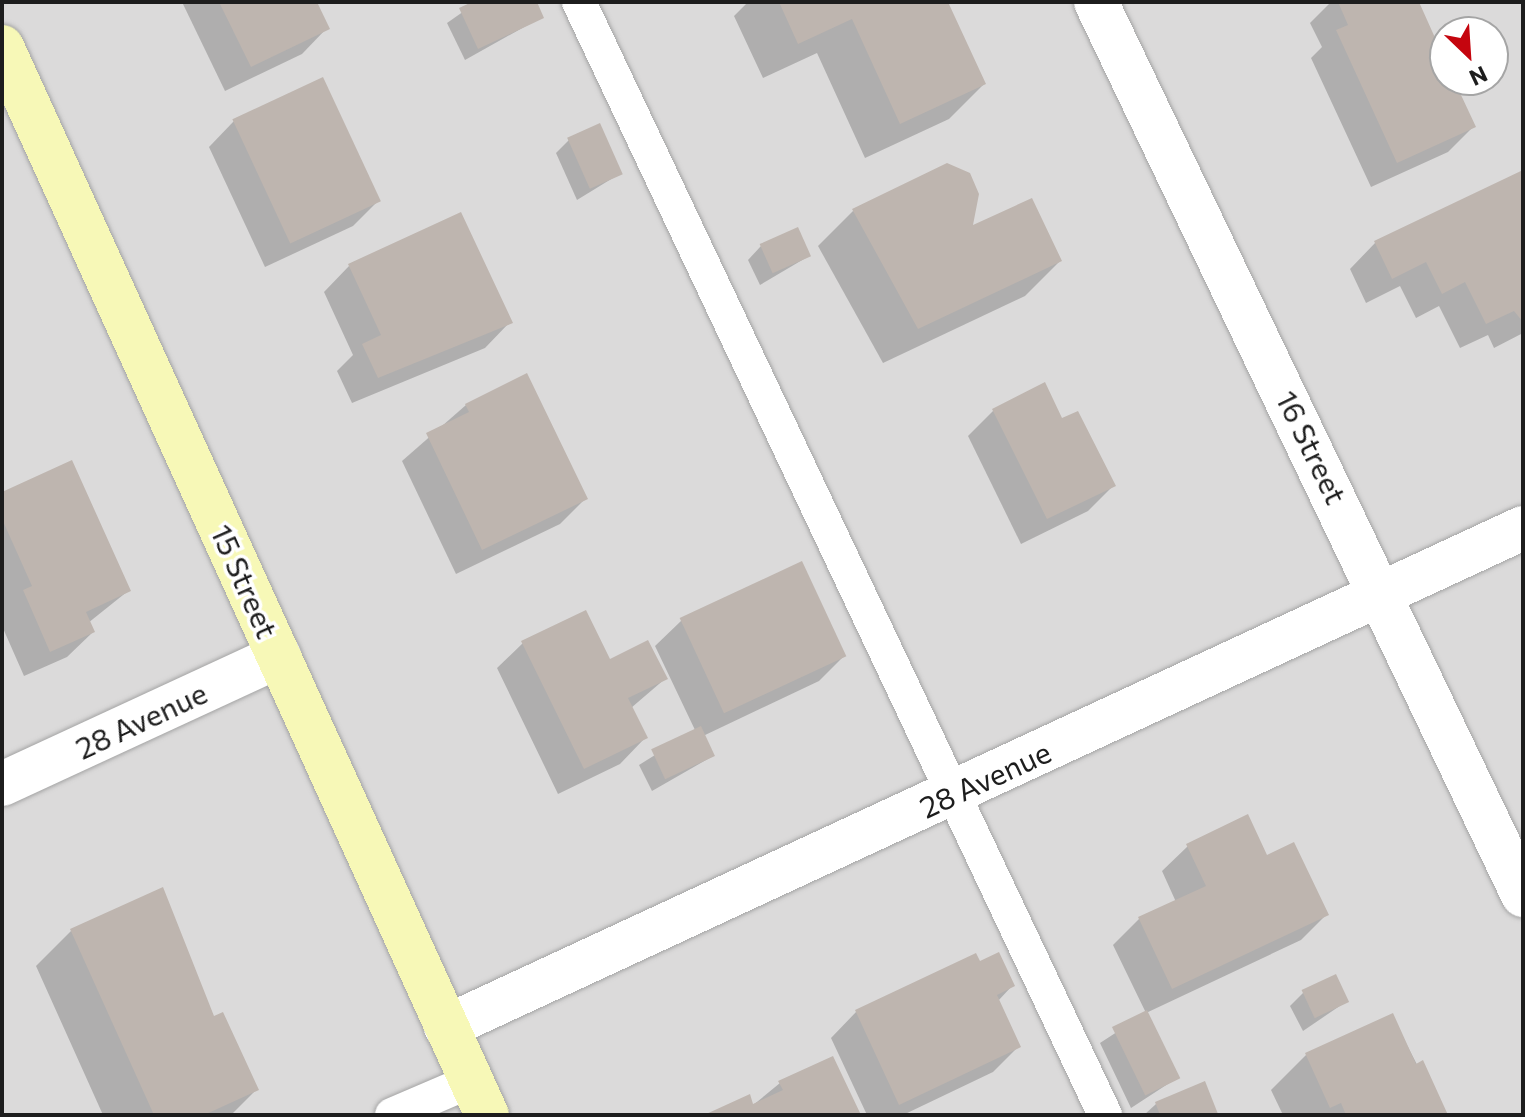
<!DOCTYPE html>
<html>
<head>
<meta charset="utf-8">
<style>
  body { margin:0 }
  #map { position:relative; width:1525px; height:1117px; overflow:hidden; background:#eeeae3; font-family:Commissioner,sans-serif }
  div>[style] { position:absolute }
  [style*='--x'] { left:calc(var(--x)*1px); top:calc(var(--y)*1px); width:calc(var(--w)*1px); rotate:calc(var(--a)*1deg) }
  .residential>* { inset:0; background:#dbdada }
  .shadow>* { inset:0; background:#0003 }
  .building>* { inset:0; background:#beb5af; transform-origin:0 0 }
  .roads { filter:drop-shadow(0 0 2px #a4a4a4) drop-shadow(0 0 2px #a4a4a4) }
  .lane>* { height:34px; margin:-17px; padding:0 17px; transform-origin:17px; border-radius:17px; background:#fff }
  .street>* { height:44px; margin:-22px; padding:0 22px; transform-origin:22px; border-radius:22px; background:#fff }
  .secondary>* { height:44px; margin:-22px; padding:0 22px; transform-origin:22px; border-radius:22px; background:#f7f8b7 }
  span { translate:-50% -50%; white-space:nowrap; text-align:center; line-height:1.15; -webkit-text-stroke:7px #fff; paint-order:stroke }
  .street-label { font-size:30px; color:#1d1d1d }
  .frame { position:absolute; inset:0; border:4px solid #1d1d1d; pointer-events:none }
  .north { position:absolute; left:1429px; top:16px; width:80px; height:80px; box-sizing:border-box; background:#fff; border:2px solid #a5a5a5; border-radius:50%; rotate:155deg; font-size:22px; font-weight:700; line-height:32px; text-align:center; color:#1d1d1d }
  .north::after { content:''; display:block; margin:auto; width:28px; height:36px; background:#c5050e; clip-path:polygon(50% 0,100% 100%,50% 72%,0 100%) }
</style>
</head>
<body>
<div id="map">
  <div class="residential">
    <div style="clip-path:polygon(evenodd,2px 2px,1523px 2px,1523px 1115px,2px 1115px,2px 2px,1445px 32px,1493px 32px,1493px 80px,1445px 80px,1445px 32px)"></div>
  </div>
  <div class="shadow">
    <div style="clip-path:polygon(182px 2px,315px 2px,327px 28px,302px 54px,225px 91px)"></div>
    <div style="clip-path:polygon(477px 2px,535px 2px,542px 17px,465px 60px,447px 23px)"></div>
    <div style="clip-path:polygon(748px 2px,946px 2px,984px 84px,949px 119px,865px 158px,817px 53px,763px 78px,734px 16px)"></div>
    <div style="clip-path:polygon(1331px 2px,1416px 2px,1445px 80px,1452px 80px,1473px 127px,1448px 152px,1371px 187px,1311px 58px,1322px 47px,1310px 23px)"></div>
    <div style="clip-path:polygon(234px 121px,379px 200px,353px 226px,265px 267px,209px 147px)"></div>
    <div style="clip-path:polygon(569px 140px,621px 173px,577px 200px,556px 153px)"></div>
    <div style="clip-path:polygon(1523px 172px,1523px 333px,1494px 348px,1488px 335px,1460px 348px,1439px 306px,1416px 318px,1400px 286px,1366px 303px,1350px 269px,1375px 243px)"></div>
    <div style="clip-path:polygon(853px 211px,970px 229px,1060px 261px,1025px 296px,883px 363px,818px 246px)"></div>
    <div style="clip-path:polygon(761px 246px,809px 256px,760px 285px,748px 260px)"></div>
    <div style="clip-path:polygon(349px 266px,510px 322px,485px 348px,352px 403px,337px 371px,353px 355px,324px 292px)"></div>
    <div style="clip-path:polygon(466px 405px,586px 498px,560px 524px,456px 574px,402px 461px)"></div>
    <div style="clip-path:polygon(994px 410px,1061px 421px,1113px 486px,1088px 511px,1021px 544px,968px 436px)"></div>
    <div style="clip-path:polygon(2px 494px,128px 591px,88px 623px,93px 632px,67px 657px,24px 676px,2px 626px)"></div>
    <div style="clip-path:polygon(801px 564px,844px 656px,819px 681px,703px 736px,713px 756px,652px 791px,639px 765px,695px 730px,655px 646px,681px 621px)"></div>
    <div style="clip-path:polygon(523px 643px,666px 678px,631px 708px,645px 738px,620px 764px,558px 794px,497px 668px)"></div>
    <div style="clip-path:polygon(1188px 846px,1266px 857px,1327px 914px,1301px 940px,1146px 1013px,1177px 1078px,1131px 1108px,1100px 1043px,1146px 1013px,1113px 945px,1139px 919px,1176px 902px,1162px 871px)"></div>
    <div style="clip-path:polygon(162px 890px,213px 1018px,256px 1090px,231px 1115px,103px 1115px,36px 966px,71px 931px)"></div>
    <div style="clip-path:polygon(979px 963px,1012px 986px,998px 1001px,1019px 1046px,993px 1072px,903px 1115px,867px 1115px,831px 1038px,856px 1012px)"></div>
    <div style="clip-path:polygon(1303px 993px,1347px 1001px,1303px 1031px,1290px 1006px)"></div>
    <div style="clip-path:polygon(1392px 1016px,1443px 1115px,1283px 1115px,1271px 1090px,1306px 1055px)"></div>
    <div style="clip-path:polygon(780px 1083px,858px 1115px,708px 1115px,752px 1106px)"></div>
    <div style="clip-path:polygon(1156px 1104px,1216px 1113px,1144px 1115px)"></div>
  </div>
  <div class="building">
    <div style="clip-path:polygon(219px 2px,317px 2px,330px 29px,251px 67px)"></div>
    <div style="clip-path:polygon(472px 2px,537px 2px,544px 18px,478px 49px,459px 8px)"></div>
    <div style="clip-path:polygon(779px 2px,948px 2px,986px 84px,900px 124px,852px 19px,798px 44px)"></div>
    <div style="clip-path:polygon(1338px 2px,1419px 2px,1445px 60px,1445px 80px,1454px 80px,1476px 127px,1397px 163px,1336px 30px,1348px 25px)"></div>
    <div style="left:323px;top:77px;width:137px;height:100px;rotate:65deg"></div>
    <div style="left:600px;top:123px;width:56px;height:36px;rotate:66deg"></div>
    <div style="clip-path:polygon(947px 163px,970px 173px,979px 194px,973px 225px,1032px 198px,1062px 261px,918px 329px,852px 209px)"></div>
    <div style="clip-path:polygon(1523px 170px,1523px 322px,1514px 311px,1486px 324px,1465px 282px,1442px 294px,1426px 262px,1392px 279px,1374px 241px)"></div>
    <div style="clip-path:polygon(461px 212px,513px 323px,378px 378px,362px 344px,381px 335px,348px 264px)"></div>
    <div style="left:798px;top:227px;width:32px;height:42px;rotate:66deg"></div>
    <div style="clip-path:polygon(527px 373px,588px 499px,482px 550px,426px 433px,469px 412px,465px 404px)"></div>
    <div style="clip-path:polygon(1045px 382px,1062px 418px,1078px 411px,1116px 486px,1047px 519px,992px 409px)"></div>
    <div style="clip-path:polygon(72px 460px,131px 591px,86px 612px,95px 632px,50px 652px,23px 590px,32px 586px,2px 519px,2px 492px)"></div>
    <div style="left:802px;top:561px;width:105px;height:135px;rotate:65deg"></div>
    <div style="clip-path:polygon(586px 610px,610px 659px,648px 640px,668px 679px,628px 698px,648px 738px,584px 769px,521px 641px)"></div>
    <div style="left:701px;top:726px;width:33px;height:55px;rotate:65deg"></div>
    <div style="clip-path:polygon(1248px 814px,1267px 855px,1294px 842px,1329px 915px,1172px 989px,1138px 917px,1206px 886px,1186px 844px)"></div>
    <div style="clip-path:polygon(163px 887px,214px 1016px,223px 1012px,259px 1090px,204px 1115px,154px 1115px,70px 929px)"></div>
    <div style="clip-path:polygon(999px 952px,1015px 986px,997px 995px,1021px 1047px,899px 1105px,855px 1010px,976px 953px,980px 961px)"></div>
    <div style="left:1336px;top:974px;width:31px;height:38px;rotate:65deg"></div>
    <div style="left:1147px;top:1010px;width:76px;height:39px;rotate:64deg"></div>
    <div style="clip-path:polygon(1393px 1013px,1416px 1064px,1423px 1060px,1448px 1115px,1346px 1115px,1341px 1103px,1330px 1108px,1305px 1053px)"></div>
    <div style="clip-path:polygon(833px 1056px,861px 1115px,704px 1115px,750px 1094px,753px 1104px,783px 1090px,778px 1081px)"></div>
    <div style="clip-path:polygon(1205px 1081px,1218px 1114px,1160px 1115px,1155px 1102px)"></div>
  </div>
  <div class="roads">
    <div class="lane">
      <div style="--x:579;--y:2;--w:1231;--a:64.7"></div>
      <div style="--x:392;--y:1115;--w:86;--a:-23.3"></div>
    </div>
    <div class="street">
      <div style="--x:1096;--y:2;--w:990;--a:64.44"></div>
      <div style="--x:2;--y:784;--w:305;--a:-24.8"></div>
      <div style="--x:446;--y:1027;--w:1187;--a:-24.86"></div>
    </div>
    <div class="secondary">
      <div style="--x:2;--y:47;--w:1173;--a:65.58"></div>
    </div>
  </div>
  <div class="street-label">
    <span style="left:1312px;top:447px;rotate:64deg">16 Street</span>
    <span style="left:245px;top:581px;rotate:66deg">15 Street</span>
    <span style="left:141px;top:720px;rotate:-25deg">28 Avenue</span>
    <span style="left:985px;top:779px;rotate:-25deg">28 Avenue</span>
  </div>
  <div class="frame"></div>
  <div class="north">N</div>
</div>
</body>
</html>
